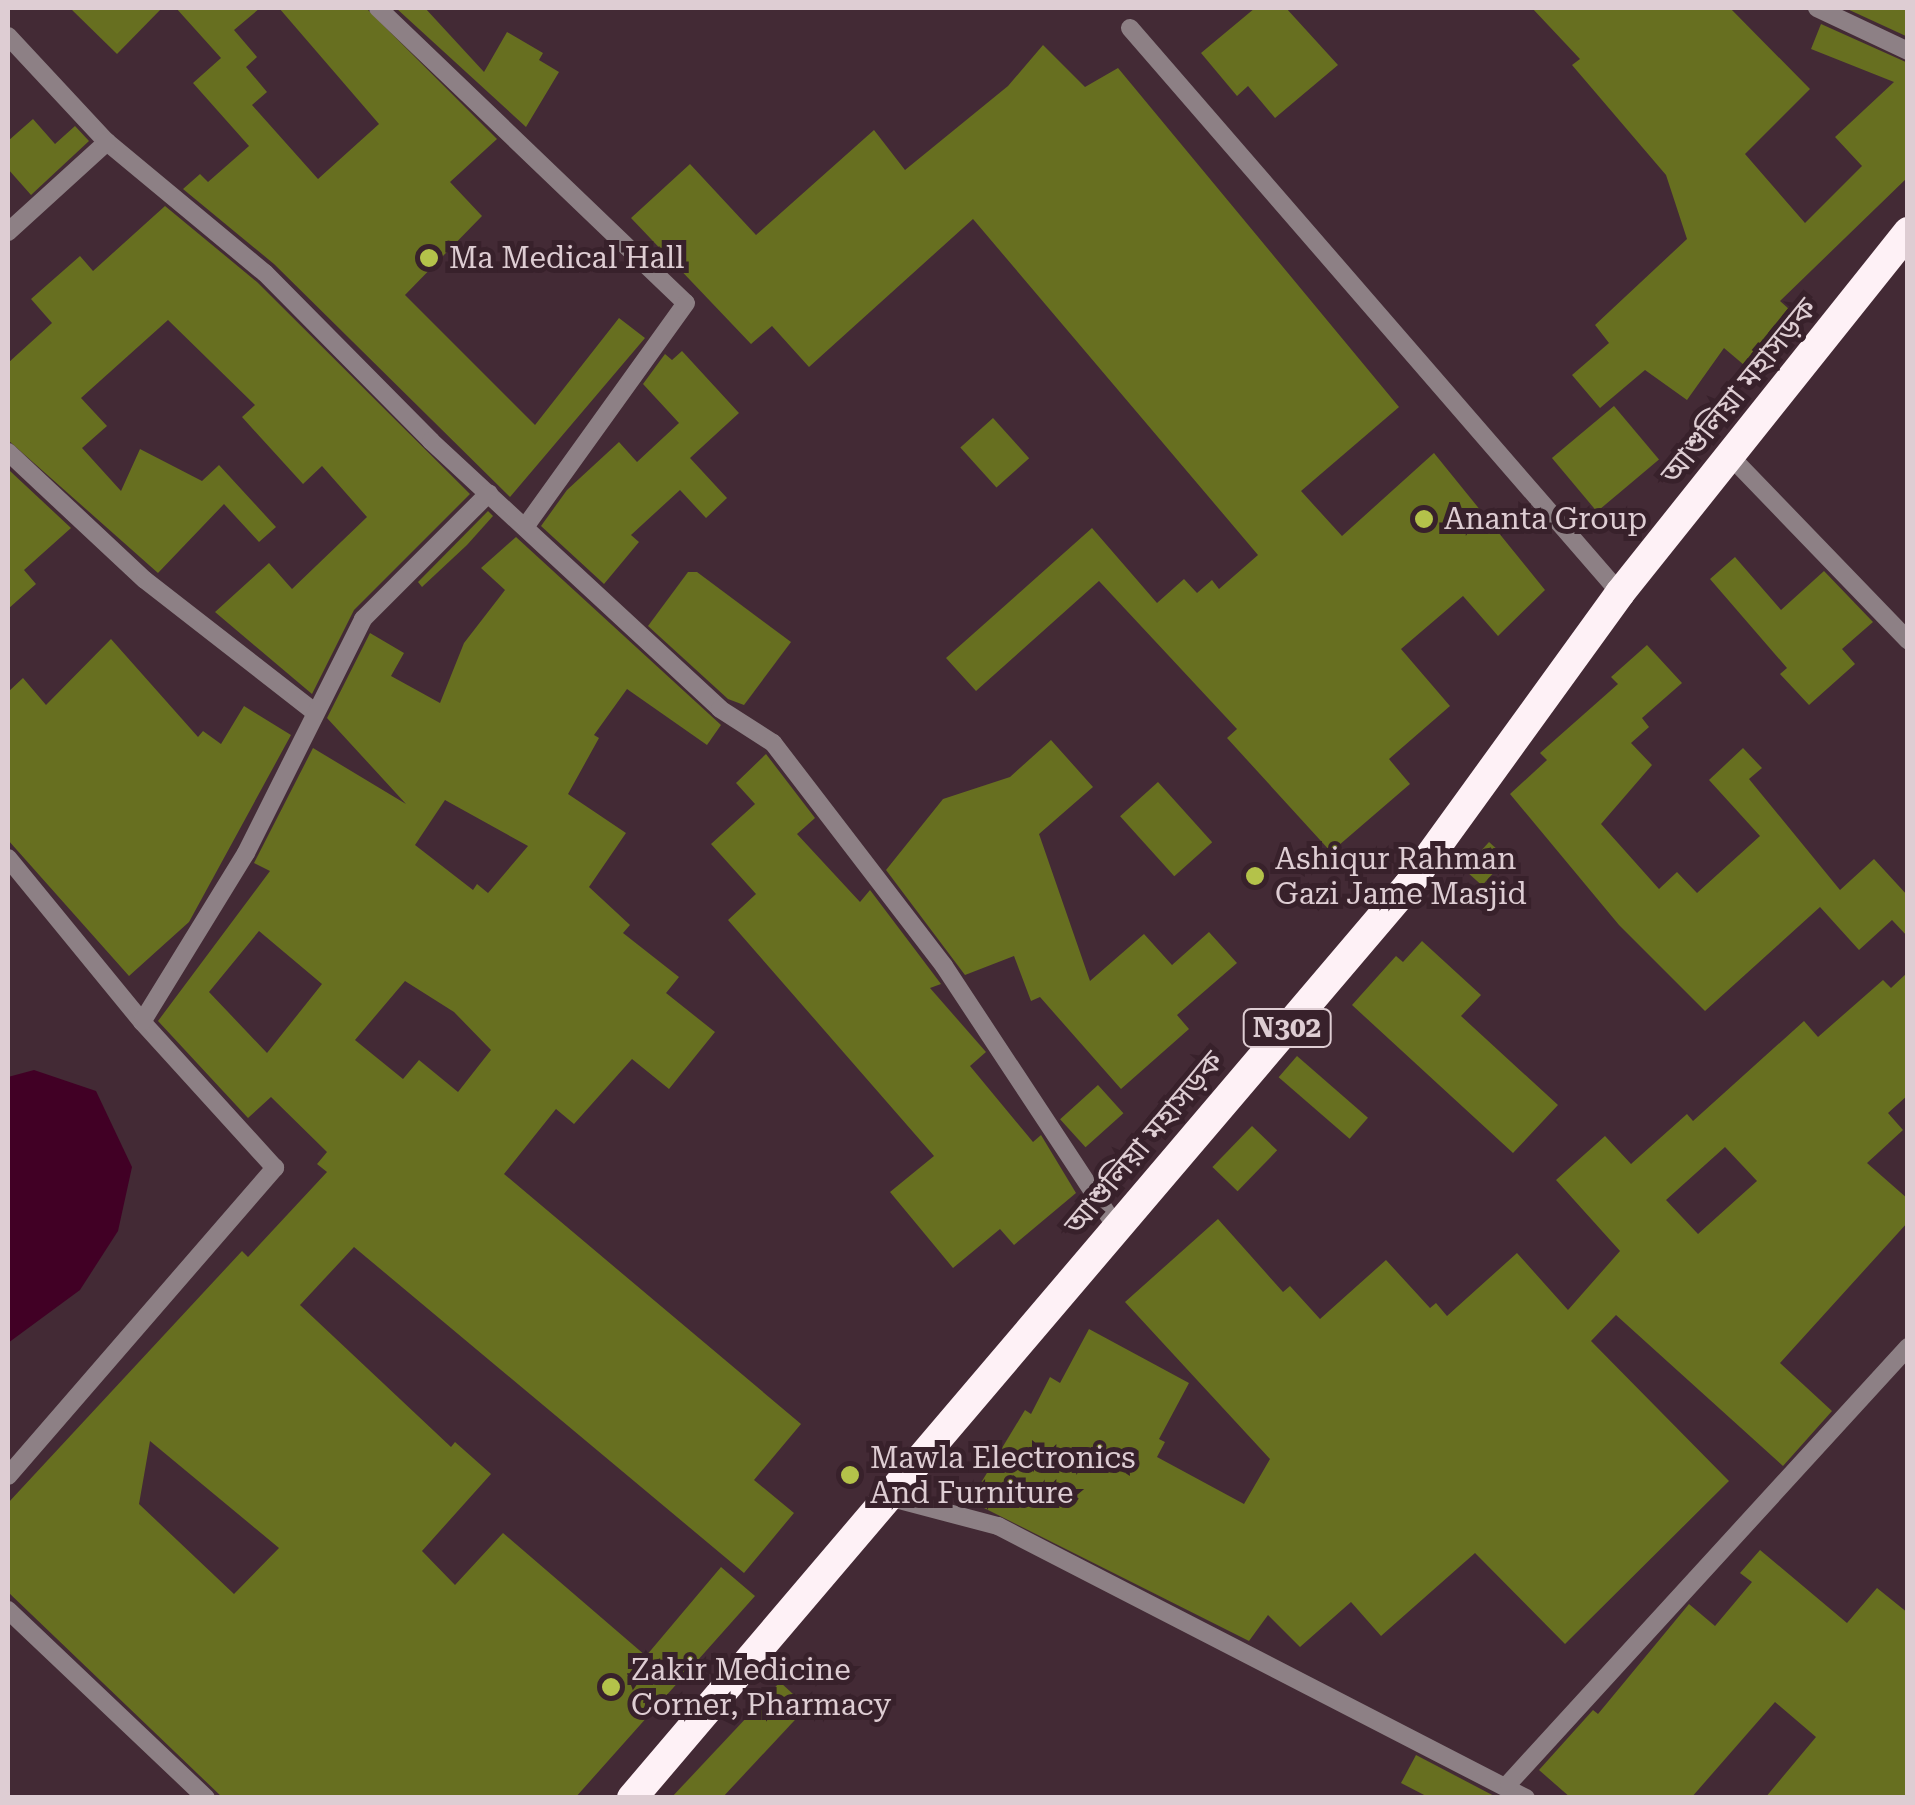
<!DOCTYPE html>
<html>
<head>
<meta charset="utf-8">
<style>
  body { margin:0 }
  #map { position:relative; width:1915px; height:1805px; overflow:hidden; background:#432a35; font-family:"Roboto Serif","Noto Sans Bengali",serif }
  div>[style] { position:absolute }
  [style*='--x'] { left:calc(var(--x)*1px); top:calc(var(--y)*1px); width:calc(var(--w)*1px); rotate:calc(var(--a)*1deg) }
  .water>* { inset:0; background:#410025 }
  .building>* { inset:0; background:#676f20; transform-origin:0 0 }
  .minor>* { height:18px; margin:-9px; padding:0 9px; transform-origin:9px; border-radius:9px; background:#8d8085 }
  .highway>* { height:30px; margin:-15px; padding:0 15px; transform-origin:15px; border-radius:15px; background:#fef1f6 }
  .dots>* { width:28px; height:28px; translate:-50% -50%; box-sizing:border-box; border:5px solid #38212b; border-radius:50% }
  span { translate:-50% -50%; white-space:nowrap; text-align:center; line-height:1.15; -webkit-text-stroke:10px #38212b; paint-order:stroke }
  .shield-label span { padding:2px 8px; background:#38212b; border:2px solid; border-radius:8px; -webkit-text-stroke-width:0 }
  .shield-label { font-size:28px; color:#decdd3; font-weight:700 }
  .poi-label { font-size:30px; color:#decdd3 }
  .left { translate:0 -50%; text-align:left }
  .street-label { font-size:30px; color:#decdd3 }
  .frame { position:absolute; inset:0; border:10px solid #decdd3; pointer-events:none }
</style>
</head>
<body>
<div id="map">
  <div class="water">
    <div style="clip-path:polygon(34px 1070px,96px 1091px,132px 1167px,118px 1231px,80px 1290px,8px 1343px,8px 1077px)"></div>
  </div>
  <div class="building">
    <div style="clip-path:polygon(70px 8px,162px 8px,117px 54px)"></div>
    <div style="clip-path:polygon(176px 8px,260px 8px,234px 30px,257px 57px,246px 67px,267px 92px,252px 105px,318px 179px,379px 124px,279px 8px,366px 8px,497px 139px,450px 182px,482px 216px,405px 295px,535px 425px,619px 318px,645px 338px,510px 497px,274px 264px,183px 189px,200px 174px,208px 182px,249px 146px,193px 83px,221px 58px)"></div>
    <div style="clip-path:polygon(396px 8px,425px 8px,484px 72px,507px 32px,543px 53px,539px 60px,559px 72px,526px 127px)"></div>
    <div style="clip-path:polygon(1255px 8px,1286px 8px,1338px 65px,1275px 118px,1248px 86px,1237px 96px,1201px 53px)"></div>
    <div style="clip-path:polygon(1532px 8px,1730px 8px,1810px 89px,1745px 154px,1805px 223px,1862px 166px,1835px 137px,1894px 82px,1811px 49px,1821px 24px,1908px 63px,1908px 177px,1780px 301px,1790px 310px,1744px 365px,1724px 348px,1687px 400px,1645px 370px,1600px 408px,1572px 375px,1609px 343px,1595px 325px,1687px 239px,1666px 175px,1572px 65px,1580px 59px)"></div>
    <div style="clip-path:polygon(1845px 8px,1908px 8px,1908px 37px)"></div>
    <div style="clip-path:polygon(1043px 45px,1085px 87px,1118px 68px,1399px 407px,1301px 491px,1342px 536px,1434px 453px,1545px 590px,1498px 636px,1463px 596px,1401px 649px,1450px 706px,1389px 759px,1410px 784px,1331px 852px,1227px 738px,1237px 729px,1099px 581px,976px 691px,946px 658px,1092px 528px,1157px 603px,1184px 579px,1197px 593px,1212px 580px,1219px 589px,1258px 555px,973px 219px,809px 367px,772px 326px,751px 344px,631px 218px,690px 164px,756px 235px,874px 130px,905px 170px,1008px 86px)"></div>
    <div style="clip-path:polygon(33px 119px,55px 144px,75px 126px,89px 141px,31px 195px,8px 169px,8px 141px)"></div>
    <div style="clip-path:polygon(165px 206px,257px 282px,470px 494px,354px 610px,312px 694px,215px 612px,269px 563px,292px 589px,367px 517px,322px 466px,303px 484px,242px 417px,255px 405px,168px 320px,81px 398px,107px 426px,82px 448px,121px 491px,140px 449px,202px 481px,219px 465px,276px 527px,259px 542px,224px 504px,158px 573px,8px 440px,8px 363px,52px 323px,31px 299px,80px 256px,93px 271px)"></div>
    <div style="clip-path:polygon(682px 351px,739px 413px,690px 458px,727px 498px,706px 518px,680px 490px,631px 535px,639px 542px,604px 584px,541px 526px,567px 490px,619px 442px,637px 462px,679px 423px,643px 384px,665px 354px,672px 360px)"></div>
    <div style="left:1614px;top:406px;width:70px;height:81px;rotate:50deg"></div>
    <div style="left:993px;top:418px;width:54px;height:44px;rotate:48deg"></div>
    <div style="clip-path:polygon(10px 471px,71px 528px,24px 570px,36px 584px,8px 609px)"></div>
    <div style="clip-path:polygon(488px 511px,493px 516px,467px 545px,422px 587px,418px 582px)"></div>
    <div style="clip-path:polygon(evenodd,516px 537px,721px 725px,707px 745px,627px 689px,594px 735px,599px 738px,568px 794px,626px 833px,589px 887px,630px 925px,623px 933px,679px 977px,666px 993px,715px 1032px,669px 1089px,632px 1059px,574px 1124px,556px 1109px,504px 1174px,801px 1424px,754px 1480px,794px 1513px,744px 1573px,354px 1247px,300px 1305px,451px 1447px,455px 1442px,491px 1474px,422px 1551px,455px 1585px,503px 1533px,646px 1656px,721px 1567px,755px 1596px,575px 1798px,223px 1798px,8px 1592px,8px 1503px,242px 1251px,248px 1257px,327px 1172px,317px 1164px,327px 1152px,271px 1097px,248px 1118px,158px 1021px,270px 871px,254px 863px,313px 748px,406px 804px,327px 718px,370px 633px,404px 653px,391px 676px,440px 703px,464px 643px,505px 590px,481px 568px,516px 537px,445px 800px,528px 846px,488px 893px,477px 884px,473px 890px,415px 845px,445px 800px,516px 537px,259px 931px,322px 984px,267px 1053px,209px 992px,259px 931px,516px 537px,405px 981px,454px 1012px,491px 1050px,458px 1092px,419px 1060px,403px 1079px,355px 1040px,405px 981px,516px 537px,150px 1441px,279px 1548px,234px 1594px,139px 1504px,150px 1441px)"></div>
    <div style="clip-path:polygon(1735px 557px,1781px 610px,1824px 571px,1873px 622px,1842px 649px,1855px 664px,1809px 705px,1780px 674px,1787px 668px,1710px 579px)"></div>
    <div style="clip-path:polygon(688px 572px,697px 572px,791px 642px,744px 705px,728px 699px,648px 626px)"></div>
    <div style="clip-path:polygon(111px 639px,198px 737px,203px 731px,221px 744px,244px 706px,291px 735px,189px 922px,129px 976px,8px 840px,8px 692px,23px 678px,46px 705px)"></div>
    <div style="clip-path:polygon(1647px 645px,1682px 683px,1642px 718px,1649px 727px,1631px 743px,1652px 765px,1601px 824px,1659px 889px,1677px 872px,1697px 893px,1760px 836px,1709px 780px,1743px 748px,1762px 768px,1749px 779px,1840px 890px,1874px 859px,1908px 896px,1908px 937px,1892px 920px,1859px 950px,1820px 907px,1705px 1011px,1619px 925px,1510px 794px,1547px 760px,1540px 753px,1618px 684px,1611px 677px)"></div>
    <div style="clip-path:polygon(1051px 740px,1093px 787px,1039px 834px,1090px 981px,1144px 934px,1172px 965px,1209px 932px,1237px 963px,1177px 1015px,1189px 1029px,1121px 1089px,1040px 997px,1031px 1001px,1014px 956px,965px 975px,886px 870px,943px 799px,1010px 777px)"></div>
    <div style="clip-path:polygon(766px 754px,815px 818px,797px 834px,860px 902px,870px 890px,941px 984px,930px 988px,986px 1052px,970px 1066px,1033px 1142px,1041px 1135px,1076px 1193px,1014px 1245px,1000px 1229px,953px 1268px,890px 1192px,934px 1156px,728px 920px,756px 894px,711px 844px,755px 804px,736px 783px)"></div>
    <div style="left:1158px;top:782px;width:81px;height:51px;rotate:48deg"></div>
    <div style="left:1489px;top:842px;width:24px;height:37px;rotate:42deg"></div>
    <div style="clip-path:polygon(1422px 941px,1481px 995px,1461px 1016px,1558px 1105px,1513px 1153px,1352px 1005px,1396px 956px,1403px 962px)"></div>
    <div style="clip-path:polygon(evenodd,1908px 972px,1908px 1095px,1888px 1113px,1903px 1130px,1867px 1163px,1908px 1199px,1908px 1222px,1780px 1363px,1832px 1411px,1783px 1466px,1616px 1315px,1591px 1341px,1729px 1481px,1565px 1644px,1475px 1553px,1381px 1636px,1351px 1602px,1300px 1647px,1268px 1615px,1249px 1641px,970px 1501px,1025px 1410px,1031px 1414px,1050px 1377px,1060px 1383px,1089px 1329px,1189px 1383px,1159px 1439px,1165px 1442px,1157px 1457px,1244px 1504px,1270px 1459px,1125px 1302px,1218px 1219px,1283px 1292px,1290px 1286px,1320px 1319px,1386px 1260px,1430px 1308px,1436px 1303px,1447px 1316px,1517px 1253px,1568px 1310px,1620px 1251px,1556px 1180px,1605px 1136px,1631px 1164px,1687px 1114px,1693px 1121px,1804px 1021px,1818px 1037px,1883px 980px,1891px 988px,1908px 972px,1725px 1147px,1757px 1181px,1698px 1234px,1666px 1200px,1725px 1147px)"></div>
    <div style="left:1297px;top:1056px;width:94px;height:28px;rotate:41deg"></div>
    <div style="left:1098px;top:1085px;width:38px;height:51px;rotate:48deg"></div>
    <div style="left:1252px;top:1126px;width:35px;height:57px;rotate:44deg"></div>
    <div style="clip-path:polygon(1760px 1550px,1847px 1623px,1877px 1588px,1908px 1613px,1908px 1798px,1765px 1798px,1816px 1737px,1775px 1702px,1691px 1798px,1571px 1798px,1539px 1770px,1593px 1710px,1598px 1714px,1689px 1604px,1715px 1626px,1752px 1582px,1740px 1573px)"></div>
    <div style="clip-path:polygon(780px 1682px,807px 1707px,722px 1798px,671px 1798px)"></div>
    <div style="clip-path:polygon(1416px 1755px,1498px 1798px,1430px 1798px,1401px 1783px)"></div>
  </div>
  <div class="minor">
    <div style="--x:378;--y:8;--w:426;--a:43.8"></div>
    <div style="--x:686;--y:303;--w:274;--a:125.7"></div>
    <div style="--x:1817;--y:8;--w:101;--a:25.3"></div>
    <div style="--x:1130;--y:28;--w:748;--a:49.07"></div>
    <div style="--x:8;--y:36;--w:145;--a:47"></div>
    <div style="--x:107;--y:142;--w:205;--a:39.7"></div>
    <div style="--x:265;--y:273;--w:236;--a:45.3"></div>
    <div style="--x:431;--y:441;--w:394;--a:42.8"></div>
    <div style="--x:720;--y:709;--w:63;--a:32.7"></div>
    <div style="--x:773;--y:743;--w:281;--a:52.5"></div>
    <div style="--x:944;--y:966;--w:314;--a:56.6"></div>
    <div style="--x:8;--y:232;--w:134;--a:-42.3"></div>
    <div style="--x:8;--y:452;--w:187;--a:43.1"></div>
    <div style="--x:145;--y:580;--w:213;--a:37.9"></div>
    <div style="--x:1731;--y:457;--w:255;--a:46"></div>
    <div style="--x:8;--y:858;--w:212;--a:50.7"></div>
    <div style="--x:8;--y:1476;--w:408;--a:-49.1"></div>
    <div style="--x:275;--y:1168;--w:197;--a:-132.3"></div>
    <div style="--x:142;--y:1022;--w:198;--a:-58.4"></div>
    <div style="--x:246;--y:853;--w:262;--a:-63.4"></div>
    <div style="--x:363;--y:619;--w:178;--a:-45"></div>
    <div style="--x:888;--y:1497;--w:114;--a:14.8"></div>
    <div style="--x:998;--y:1526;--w:594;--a:27.26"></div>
    <div style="--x:8;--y:1610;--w:273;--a:43.5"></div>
    <div style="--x:1509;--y:1783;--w:591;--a:-47.54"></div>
  </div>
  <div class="highway">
    <div style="--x:632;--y:1798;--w:1197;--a:-49.61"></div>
    <div style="--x:1408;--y:886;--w:362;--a:-54.1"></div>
    <div style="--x:1620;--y:593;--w:462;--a:-51.4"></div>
  </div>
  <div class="dots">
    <div style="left:429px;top:258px;background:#b4c24a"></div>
    <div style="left:1424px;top:519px;background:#b4c24a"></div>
    <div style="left:1255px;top:876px;background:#b4c24a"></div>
    <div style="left:850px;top:1475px;background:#b4c24a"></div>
    <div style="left:611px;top:1687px;background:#b4c24a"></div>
  </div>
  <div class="shield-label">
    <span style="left:1287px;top:1028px">N302</span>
  </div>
  <div class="poi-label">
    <span class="left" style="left:449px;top:258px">Ma Medical Hall</span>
    <span class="left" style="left:1444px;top:519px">Ananta Group</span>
    <span class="left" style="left:1275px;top:876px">Ashiqur Rahman<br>Gazi Jame Masjid</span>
    <span class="left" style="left:870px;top:1475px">Mawla Electronics<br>And Furniture</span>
    <span class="left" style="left:631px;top:1687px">Zakir Medicine<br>Corner, Pharmacy</span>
  </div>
  <div class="street-label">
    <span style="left:1739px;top:391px;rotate:-51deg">আশুলিয়া মহাসড়ক</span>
    <span style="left:1144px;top:1143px;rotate:-50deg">আশুলিয়া মহাসড়ক</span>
  </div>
  <div class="frame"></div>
</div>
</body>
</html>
